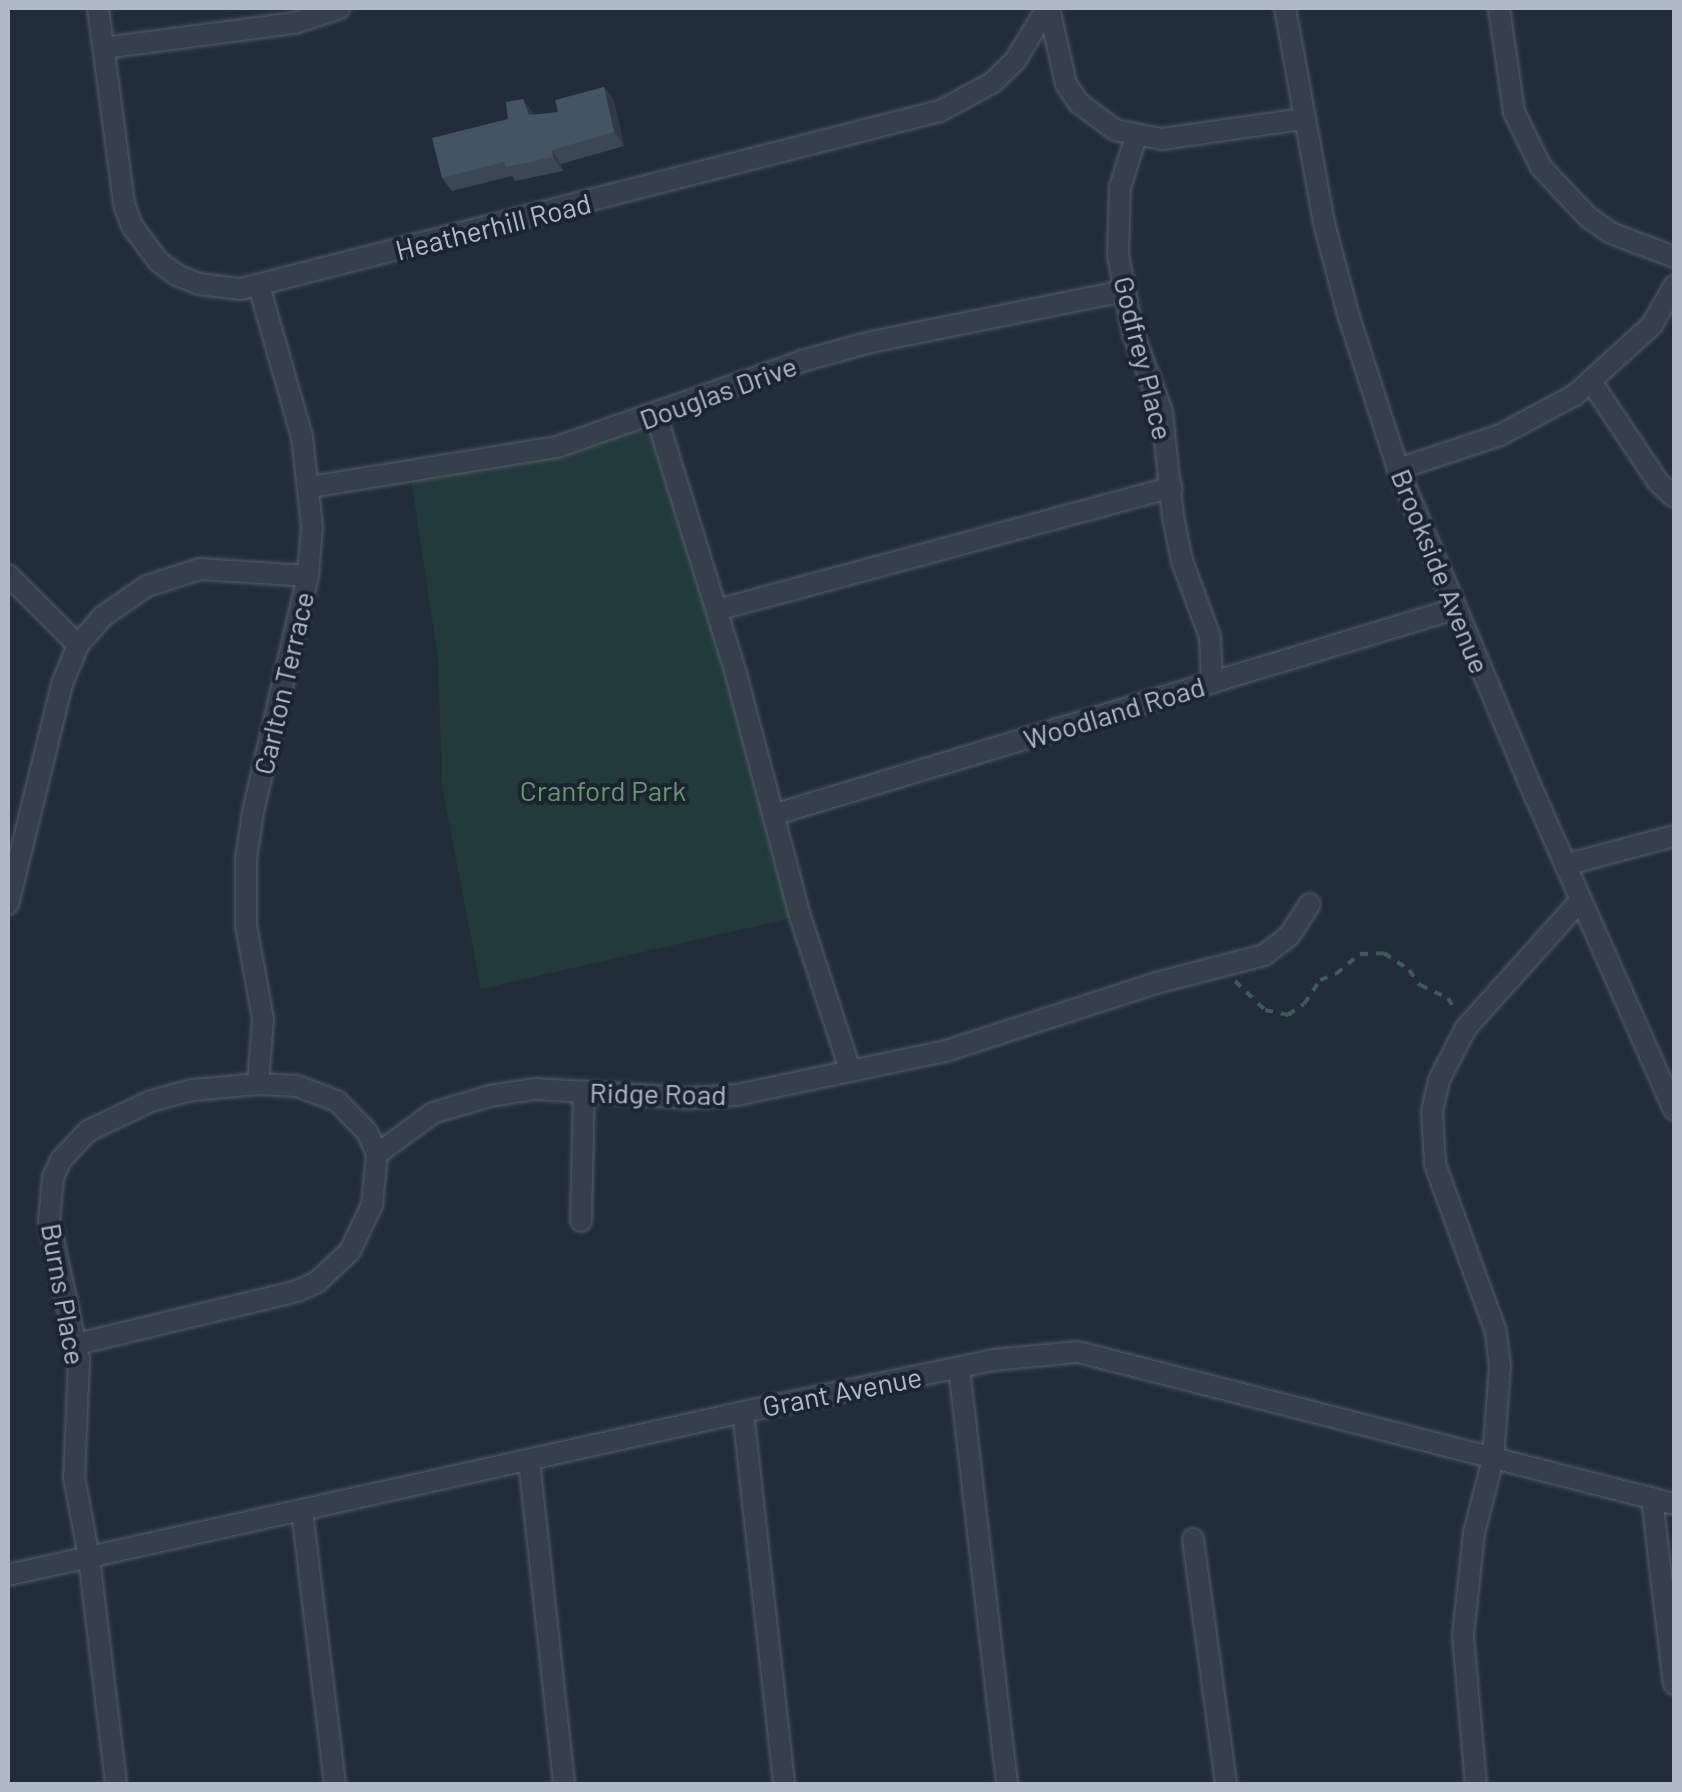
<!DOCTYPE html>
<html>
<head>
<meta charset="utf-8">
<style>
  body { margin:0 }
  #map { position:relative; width:1682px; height:1792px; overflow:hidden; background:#212e3a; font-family:Barlow,sans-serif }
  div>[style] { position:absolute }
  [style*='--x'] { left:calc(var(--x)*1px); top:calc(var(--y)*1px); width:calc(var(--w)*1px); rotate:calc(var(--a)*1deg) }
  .green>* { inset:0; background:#233a3b }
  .path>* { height:4px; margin-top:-2px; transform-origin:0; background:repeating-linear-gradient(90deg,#415758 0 8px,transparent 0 16px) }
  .roads { filter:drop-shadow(0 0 2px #535e68) drop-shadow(0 0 2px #535e68) }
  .minor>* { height:20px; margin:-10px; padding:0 10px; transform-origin:10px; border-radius:10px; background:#35404a }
  .wall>* { inset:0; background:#3a4853 }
  .shaded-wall>* { inset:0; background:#303b44 }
  .building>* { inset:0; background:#445461 }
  span { translate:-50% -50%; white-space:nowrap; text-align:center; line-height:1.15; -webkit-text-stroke:8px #1a252f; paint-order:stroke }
  .street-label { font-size:28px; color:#b0bbc6 }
  .park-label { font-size:28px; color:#67976e }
  .frame { position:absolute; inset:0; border:10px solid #b0bbc6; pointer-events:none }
</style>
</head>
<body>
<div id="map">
  <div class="green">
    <div style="clip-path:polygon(656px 415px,800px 916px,481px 989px,442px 786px,438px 658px,410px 472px)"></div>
  </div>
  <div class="path">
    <div style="--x:1235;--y:981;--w:42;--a:44"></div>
    <div style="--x:1265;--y:1010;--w:24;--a:12"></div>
    <div style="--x:1288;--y:1015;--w:19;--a:-35"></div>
    <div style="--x:1304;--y:1004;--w:29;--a:-56"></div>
    <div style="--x:1320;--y:980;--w:17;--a:-21"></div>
    <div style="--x:1336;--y:974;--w:31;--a:-40"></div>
    <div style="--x:1360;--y:954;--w:24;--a:-2"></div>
    <div style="--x:1384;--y:953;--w:30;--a:34"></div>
    <div style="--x:1409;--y:970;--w:19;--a:54"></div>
    <div style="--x:1420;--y:985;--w:31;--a:25"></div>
    <div style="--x:1448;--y:998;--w:14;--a:60"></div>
  </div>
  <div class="roads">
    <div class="minor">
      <div style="--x:98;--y:8;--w:198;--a:82.4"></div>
      <div style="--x:124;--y:204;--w:23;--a:70"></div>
      <div style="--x:132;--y:226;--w:45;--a:53.1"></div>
      <div style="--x:159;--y:262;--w:22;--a:36"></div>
      <div style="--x:177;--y:275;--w:24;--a:22"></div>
      <div style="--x:199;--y:284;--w:42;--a:6.8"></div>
      <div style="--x:241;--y:289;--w:721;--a:-14.29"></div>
      <div style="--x:940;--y:111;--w:59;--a:-28.3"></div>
      <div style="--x:992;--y:83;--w:32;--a:-44"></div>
      <div style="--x:1015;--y:61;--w:62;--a:-58.9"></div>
      <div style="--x:1049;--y:8;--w:78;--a:77.4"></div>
      <div style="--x:1066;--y:84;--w:23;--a:56"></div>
      <div style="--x:1079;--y:103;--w:45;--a:36.9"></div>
      <div style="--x:1115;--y:130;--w:48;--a:10.8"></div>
      <div style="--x:1162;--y:139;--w:141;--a:-8.1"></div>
      <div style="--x:1285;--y:8;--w:219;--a:79.7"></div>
      <div style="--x:1324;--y:223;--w:94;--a:75.2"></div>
      <div style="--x:1348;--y:314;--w:163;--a:72.1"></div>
      <div style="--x:1398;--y:469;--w:355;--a:67.3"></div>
      <div style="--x:1535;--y:796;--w:343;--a:66.1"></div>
      <div style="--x:1499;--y:8;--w:105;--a:81.8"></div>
      <div style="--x:1514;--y:112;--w:61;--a:63.9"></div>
      <div style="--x:1541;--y:167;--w:69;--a:46.8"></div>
      <div style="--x:1588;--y:217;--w:28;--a:35"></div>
      <div style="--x:1611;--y:233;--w:67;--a:20.9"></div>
      <div style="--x:104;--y:48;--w:193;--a:-7.5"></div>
      <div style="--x:295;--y:23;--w:47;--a:-18.4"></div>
      <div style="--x:1136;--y:137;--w:52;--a:107.7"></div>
      <div style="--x:1120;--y:187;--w:68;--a:91.7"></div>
      <div style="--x:1118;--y:255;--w:79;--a:79.1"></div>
      <div style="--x:1133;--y:333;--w:84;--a:69.8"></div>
      <div style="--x:1162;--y:412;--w:106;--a:84"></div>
      <div style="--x:1173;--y:517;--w:45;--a:78.4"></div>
      <div style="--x:1182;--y:561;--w:81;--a:69.8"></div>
      <div style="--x:1210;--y:637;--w:46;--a:87.5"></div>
      <div style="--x:1592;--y:383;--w:119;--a:56.3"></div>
      <div style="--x:1658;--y:482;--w:22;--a:43"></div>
      <div style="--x:656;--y:415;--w:271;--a:72.8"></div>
      <div style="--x:736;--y:674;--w:250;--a:75.2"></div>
      <div style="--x:800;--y:916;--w:162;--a:72"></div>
      <div style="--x:1398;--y:469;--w:108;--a:-18.4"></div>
      <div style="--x:1500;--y:435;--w:85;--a:-28.1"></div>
      <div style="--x:1575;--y:395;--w:104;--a:-42.3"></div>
      <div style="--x:1652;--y:325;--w:45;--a:-60.6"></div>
      <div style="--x:310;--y:487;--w:250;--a:-9.2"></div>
      <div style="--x:557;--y:447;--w:260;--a:-19.3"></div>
      <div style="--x:802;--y:361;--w:72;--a:-15.4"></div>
      <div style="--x:871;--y:342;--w:259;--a:-11.4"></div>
      <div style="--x:8;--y:575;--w:99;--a:45"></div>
      <div style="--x:717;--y:610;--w:471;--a:-15.1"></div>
      <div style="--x:773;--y:815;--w:712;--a:-16.81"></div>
      <div style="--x:1565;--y:865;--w:113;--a:-14.9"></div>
      <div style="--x:8;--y:904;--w:227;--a:-76.2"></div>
      <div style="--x:62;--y:684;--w:42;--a:-67.7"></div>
      <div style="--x:78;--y:645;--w:37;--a:-49"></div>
      <div style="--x:102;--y:617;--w:55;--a:-34.6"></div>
      <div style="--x:147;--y:586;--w:56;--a:-17.8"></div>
      <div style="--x:200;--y:569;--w:108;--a:3.7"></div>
      <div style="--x:258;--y:1084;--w:65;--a:-85.6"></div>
      <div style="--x:263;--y:1019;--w:96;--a:-100.3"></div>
      <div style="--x:246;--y:925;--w:66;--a:-90"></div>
      <div style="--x:246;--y:859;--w:48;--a:-81.5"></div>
      <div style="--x:253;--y:812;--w:242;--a:-76.9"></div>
      <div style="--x:308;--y:576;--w:49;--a:-85.3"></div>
      <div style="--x:312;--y:527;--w:91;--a:-96.3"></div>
      <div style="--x:302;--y:437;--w:157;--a:-105.9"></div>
      <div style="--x:377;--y:1154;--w:69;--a:-36.2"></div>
      <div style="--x:433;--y:1113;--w:59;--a:-16.6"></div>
      <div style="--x:490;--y:1096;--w:46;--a:-8.8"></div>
      <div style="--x:535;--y:1089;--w:155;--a:3.3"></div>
      <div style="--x:690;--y:1098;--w:47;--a:-3.7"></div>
      <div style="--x:737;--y:1095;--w:214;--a:-11.9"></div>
      <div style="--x:946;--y:1051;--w:221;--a:-17.9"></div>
      <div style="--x:1156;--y:983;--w:112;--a:-14.5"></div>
      <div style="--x:1264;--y:955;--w:31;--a:-37"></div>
      <div style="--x:1289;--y:936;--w:38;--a:-57"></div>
      <div style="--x:581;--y:1221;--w:130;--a:-88.7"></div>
      <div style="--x:77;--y:1344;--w:226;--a:-13.5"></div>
      <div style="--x:297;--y:1291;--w:22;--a:-24"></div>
      <div style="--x:317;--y:1282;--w:45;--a:-43.2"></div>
      <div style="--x:350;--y:1251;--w:51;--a:-64.4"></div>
      <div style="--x:372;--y:1205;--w:51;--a:-84.4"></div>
      <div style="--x:377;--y:1154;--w:24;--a:-114"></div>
      <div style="--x:367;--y:1132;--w:43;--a:-134.1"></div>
      <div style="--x:337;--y:1101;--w:43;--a:-159.4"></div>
      <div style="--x:297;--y:1086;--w:39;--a:-177"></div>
      <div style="--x:258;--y:1084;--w:66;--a:174.8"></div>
      <div style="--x:192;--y:1090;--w:42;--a:165"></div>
      <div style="--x:151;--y:1101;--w:70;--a:154.5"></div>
      <div style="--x:88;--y:1131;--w:40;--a:133"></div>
      <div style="--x:61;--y:1160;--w:19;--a:115"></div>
      <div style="--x:53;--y:1177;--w:43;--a:95.3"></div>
      <div style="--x:49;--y:1220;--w:143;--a:77.9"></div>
      <div style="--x:79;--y:1360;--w:117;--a:92.4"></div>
      <div style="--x:74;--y:1477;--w:81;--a:79.4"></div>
      <div style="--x:89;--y:1557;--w:229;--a:83.2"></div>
      <div style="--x:959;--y:1368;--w:419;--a:83.4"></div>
      <div style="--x:743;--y:1412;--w:374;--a:83.7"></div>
      <div style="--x:529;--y:1460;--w:326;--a:83.8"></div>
      <div style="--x:1652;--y:1498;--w:187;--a:83.3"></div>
      <div style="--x:302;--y:1511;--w:275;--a:83.1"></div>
      <div style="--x:1193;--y:1539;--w:247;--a:82.3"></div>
      <div style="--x:8;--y:1575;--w:753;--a:-12.5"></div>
      <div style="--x:743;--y:1412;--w:255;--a:-11.7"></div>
      <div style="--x:993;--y:1360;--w:85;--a:-5.4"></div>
      <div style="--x:1078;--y:1352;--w:615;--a:14.31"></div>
      <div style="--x:1476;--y:1784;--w:149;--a:-95"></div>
      <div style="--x:1463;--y:1636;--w:104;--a:-83.9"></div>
      <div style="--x:1474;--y:1533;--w:76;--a:-75.6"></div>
      <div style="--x:1493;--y:1459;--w:93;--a:-85.7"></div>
      <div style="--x:1500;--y:1366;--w:34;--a:-97"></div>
      <div style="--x:1496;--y:1332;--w:179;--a:-110"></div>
      <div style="--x:1435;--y:1164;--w:53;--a:-93.2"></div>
      <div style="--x:1432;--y:1111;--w:32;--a:-77"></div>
      <div style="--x:1439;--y:1080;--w:59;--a:-62.6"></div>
      <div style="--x:1466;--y:1028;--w:172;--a:-48.1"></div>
    </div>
  </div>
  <div class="wall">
    <div style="clip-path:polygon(604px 87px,614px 101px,624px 146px,561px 164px,563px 171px,515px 181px,512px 176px,452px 191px,442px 178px,508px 119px,523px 99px,534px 115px,558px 112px)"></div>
  </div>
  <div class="shaded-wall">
    <div style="clip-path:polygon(604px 87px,614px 101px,624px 146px,614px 132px)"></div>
    <div style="clip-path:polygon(523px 99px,533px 113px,538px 129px,529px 115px)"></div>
    <div style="clip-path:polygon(552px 150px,561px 164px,563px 171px,553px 157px)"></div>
  </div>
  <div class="building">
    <div style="clip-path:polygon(604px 87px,614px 132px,552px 150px,553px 157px,506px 167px,504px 162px,442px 178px,432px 138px,508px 119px,506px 102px,523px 99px,529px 115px,558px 112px,555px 100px)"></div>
  </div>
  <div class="street-label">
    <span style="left:493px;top:226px;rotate:-14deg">Heatherhill Road</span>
    <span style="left:1144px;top:358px;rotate:76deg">Godfrey Place</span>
    <span style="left:718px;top:392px;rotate:-20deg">Douglas Drive</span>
    <span style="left:1441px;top:571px;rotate:68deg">Brookside Avenue</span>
    <span style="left:283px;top:683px;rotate:-77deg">Carlton Terrace</span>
    <span style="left:1114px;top:712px;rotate:-17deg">Woodland Road</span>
    <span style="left:658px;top:1093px;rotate:1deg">Ridge Road</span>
    <span style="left:64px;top:1294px;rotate:80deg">Burns Place</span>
    <span style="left:842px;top:1391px;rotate:-11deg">Grant Avenue</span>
  </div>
  <div class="park-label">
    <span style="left:603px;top:790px">Cranford Park</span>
  </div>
  <div class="frame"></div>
</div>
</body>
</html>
